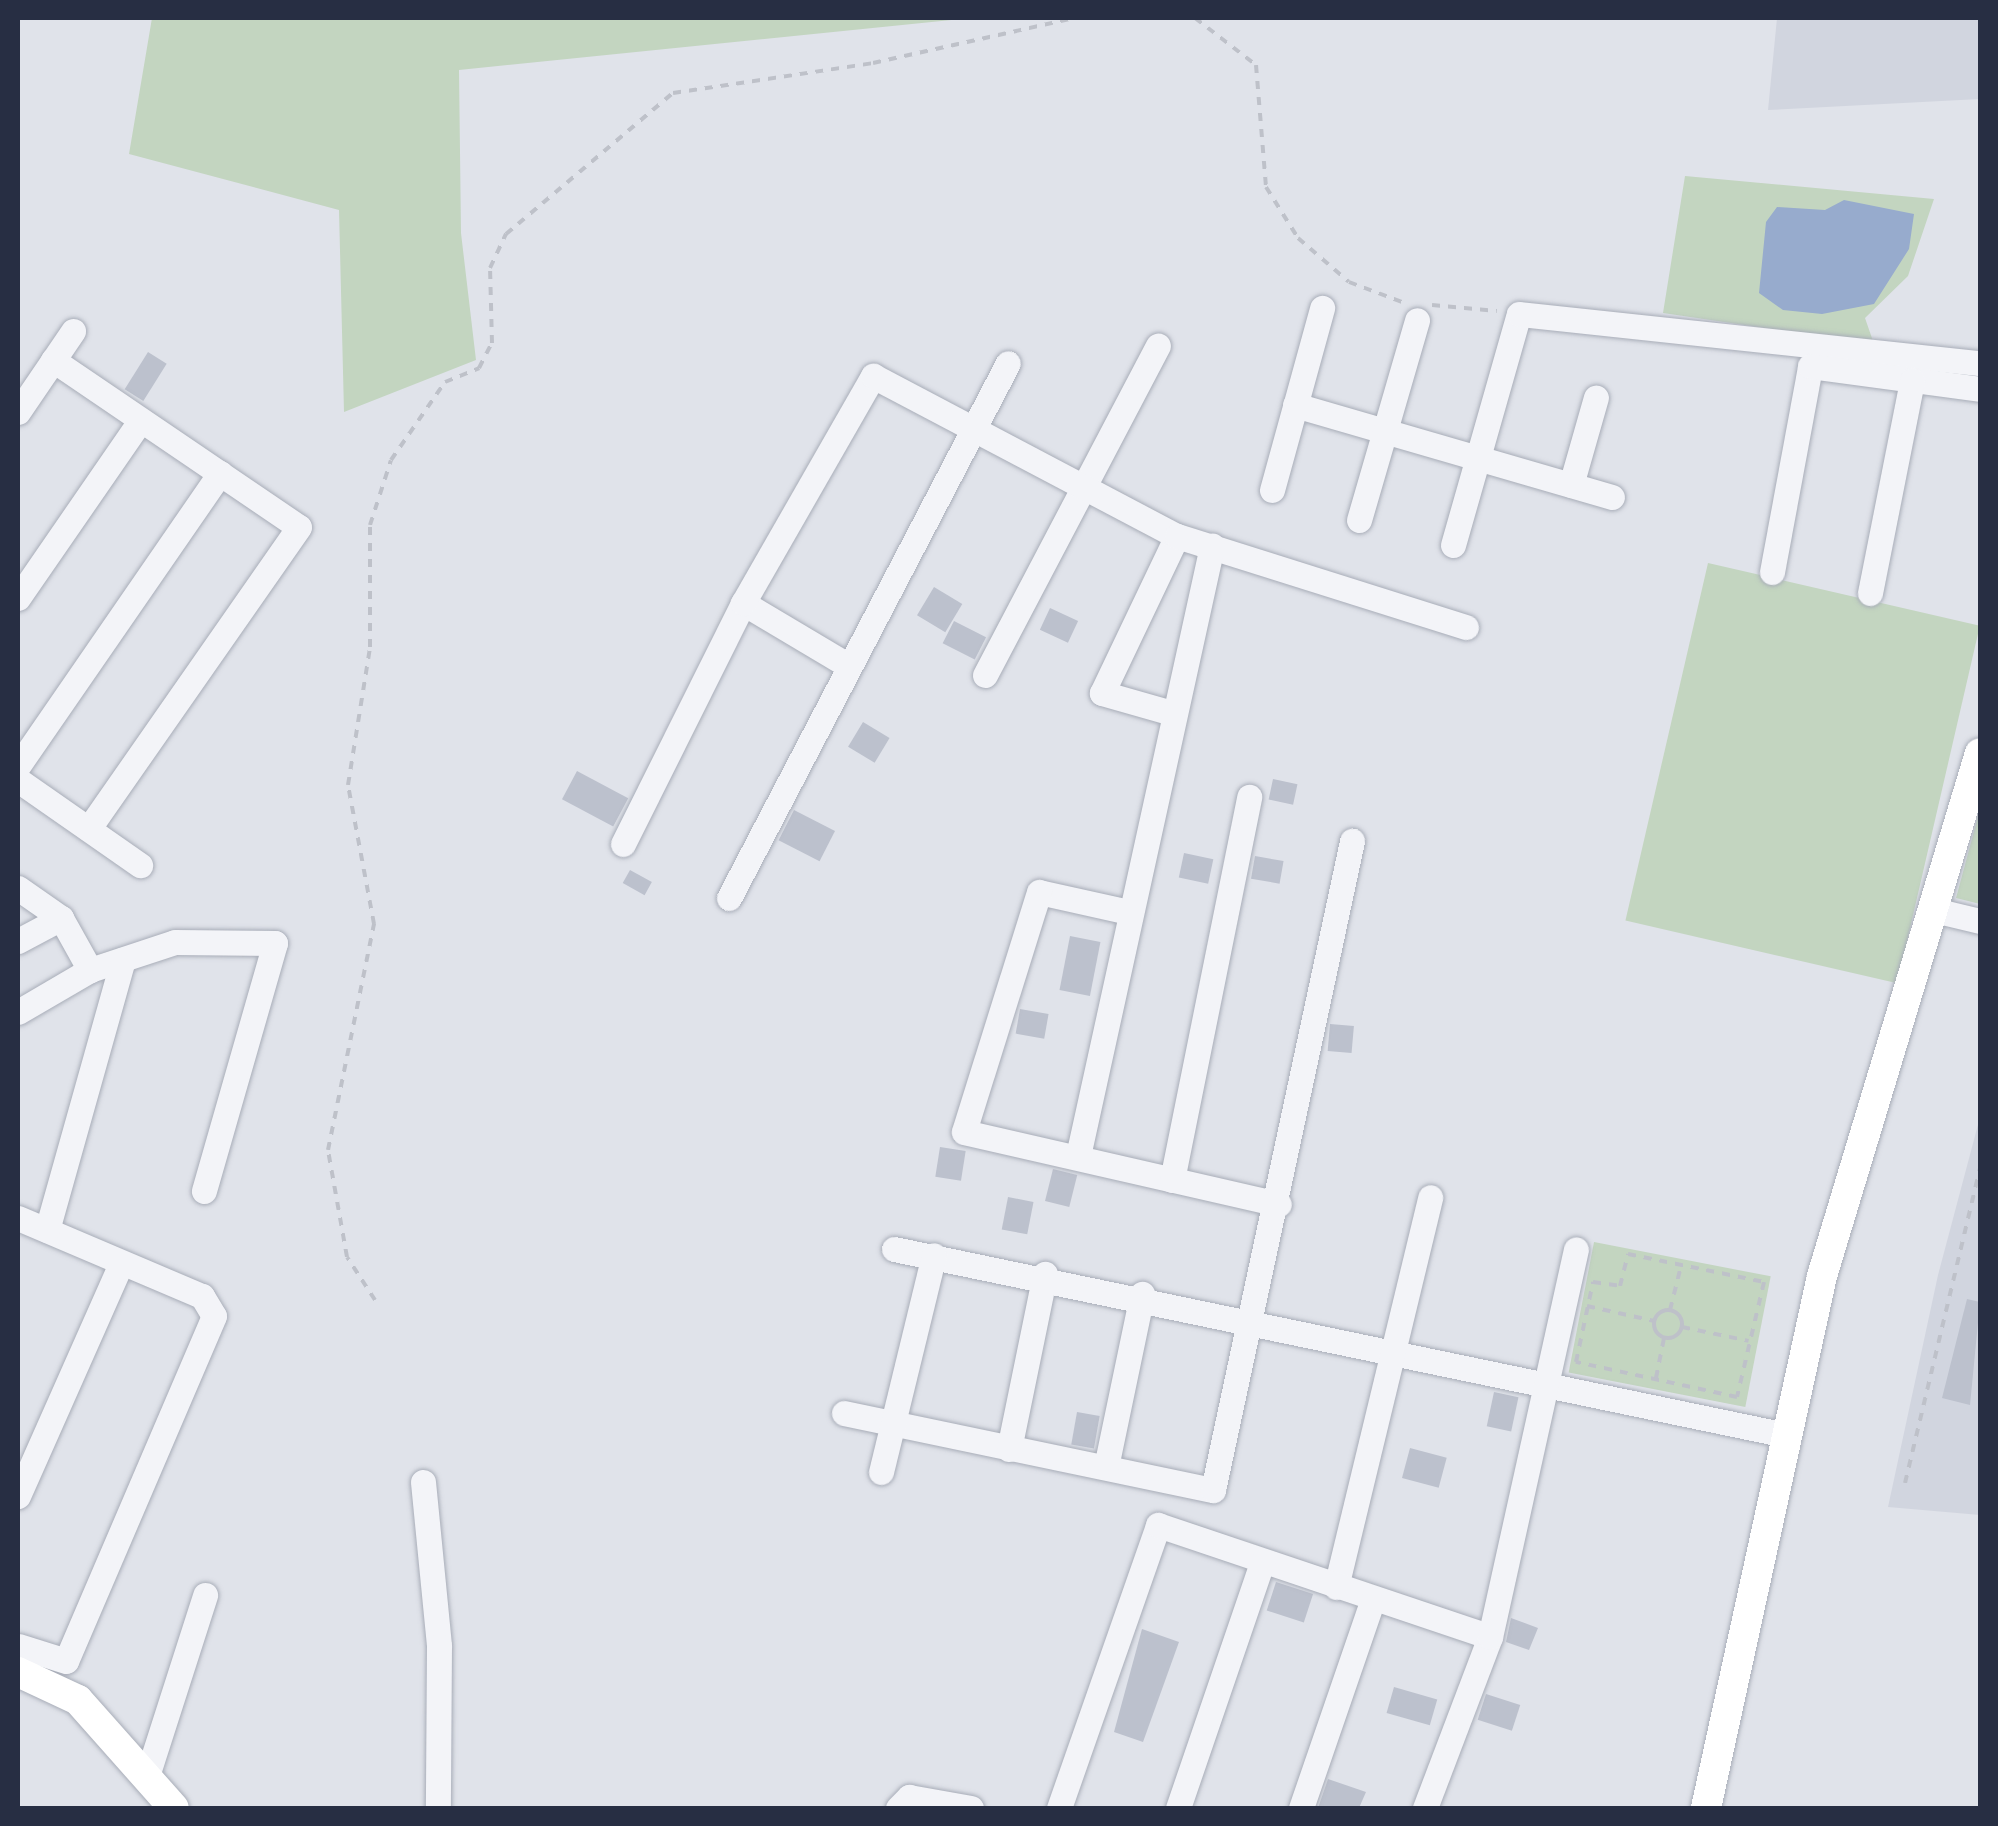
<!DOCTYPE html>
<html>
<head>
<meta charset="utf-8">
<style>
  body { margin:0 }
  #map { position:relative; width:1998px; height:1826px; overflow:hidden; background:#e0e3ea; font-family:"PT Sans Narrow",sans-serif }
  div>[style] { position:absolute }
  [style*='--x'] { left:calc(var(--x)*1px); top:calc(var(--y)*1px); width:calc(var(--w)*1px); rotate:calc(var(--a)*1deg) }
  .built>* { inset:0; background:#d1d5df }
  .green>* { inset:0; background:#c3d5c0; transform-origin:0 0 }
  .water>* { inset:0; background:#97abcd }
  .building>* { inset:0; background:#bcc1cd; transform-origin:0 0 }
  .path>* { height:4px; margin-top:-2px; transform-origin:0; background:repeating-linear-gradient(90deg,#bec1c9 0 8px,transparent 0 16px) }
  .path>.ring { margin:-2px; padding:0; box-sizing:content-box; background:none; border:4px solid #bec1c9; border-radius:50% }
  .roads { filter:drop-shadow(0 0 2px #a8adb8) drop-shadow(0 0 2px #a8adb8) }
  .minor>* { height:25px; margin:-12.5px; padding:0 12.5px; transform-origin:12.5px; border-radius:12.5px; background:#f3f4f8 }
  .major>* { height:30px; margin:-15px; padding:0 15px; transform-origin:15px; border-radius:15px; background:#fff }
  span { translate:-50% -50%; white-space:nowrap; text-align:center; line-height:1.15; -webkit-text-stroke:8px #eff2f7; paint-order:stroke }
  .frame { position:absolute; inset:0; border:20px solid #272e43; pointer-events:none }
</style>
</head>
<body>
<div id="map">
  <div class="built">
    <div style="clip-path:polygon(1777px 18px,1980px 18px,1980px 99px,1768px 110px)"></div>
    <div style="clip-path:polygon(1980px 1117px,1980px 1515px,1888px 1507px,1938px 1275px)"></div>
  </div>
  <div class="green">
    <div style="clip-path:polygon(152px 18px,971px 18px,459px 70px,461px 233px,476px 360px,344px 412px,339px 210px,129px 154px)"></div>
    <div style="clip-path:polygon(1685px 176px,1934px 199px,1908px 276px,1865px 318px,1874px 344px,1663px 313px)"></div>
    <div style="left:1708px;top:563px;width:279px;height:367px;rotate:13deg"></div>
    <div style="clip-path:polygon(1980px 809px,1980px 904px,1956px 898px)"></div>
    <div style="left:1594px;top:1242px;width:180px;height:133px;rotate:11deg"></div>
  </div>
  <div class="water">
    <div style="clip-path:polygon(1844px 200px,1914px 214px,1909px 249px,1874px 304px,1822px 314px,1783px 310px,1759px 293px,1766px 222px,1777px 207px,1825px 210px)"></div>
  </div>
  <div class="building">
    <div style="left:148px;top:352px;width:22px;height:44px;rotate:32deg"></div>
    <div style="left:934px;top:587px;width:33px;height:33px;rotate:31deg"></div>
    <div style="left:1050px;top:608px;width:31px;height:24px;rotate:25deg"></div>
    <div style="left:954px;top:621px;width:36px;height:25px;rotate:27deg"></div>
    <div style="left:863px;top:722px;width:31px;height:29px;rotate:31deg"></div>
    <div style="left:577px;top:771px;width:58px;height:32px;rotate:28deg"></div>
    <div style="left:1273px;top:779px;width:25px;height:21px;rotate:12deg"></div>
    <div style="left:794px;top:810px;width:46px;height:34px;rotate:27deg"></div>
    <div style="left:1184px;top:853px;width:30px;height:25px;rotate:12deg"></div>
    <div style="left:1255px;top:856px;width:29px;height:23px;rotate:10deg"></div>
    <div style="left:630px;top:870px;width:25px;height:15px;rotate:29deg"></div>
    <div style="left:1070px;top:936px;width:31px;height:55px;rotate:11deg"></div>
    <div style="left:1020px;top:1009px;width:29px;height:25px;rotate:10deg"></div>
    <div style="left:1330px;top:1024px;width:24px;height:27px;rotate:5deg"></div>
    <div style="left:940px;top:1147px;width:26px;height:30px;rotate:9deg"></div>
    <div style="left:1053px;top:1169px;width:25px;height:33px;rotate:14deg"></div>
    <div style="left:1008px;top:1197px;width:26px;height:33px;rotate:11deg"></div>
    <div style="clip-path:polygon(1967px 1299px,1980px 1302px,1970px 1405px,1942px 1398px)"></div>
    <div style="left:1494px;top:1392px;width:25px;height:35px;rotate:12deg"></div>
    <div style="left:1077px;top:1412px;width:23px;height:33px;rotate:10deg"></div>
    <div style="left:1410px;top:1448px;width:38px;height:31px;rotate:15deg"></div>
    <div style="left:1276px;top:1582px;width:39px;height:30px;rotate:18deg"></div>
    <div style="clip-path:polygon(1511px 1618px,1538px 1628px,1529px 1650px,1506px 1642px)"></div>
    <div style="clip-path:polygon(1142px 1629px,1179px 1642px,1143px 1742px,1114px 1732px)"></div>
    <div style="left:1394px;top:1687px;width:45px;height:27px;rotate:16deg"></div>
    <div style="left:1486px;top:1694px;width:36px;height:27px;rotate:18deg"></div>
    <div style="clip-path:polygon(1328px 1779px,1366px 1792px,1359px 1808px,1318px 1808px)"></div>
  </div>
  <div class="path">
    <div style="--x:1195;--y:18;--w:77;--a:37.6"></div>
    <div style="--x:1256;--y:65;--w:122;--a:85.3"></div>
    <div style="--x:1266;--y:187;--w:60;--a:57.9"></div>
    <div style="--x:1298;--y:238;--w:67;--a:40.8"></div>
    <div style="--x:1349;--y:282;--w:57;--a:20.7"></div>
    <div style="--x:1432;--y:305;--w:65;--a:5.3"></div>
    <div style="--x:1628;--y:1254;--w:139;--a:11.6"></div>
    <div style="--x:1764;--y:1282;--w:118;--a:103.2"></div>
    <div style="--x:1737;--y:1397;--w:165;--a:-167.7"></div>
    <div style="--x:1576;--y:1362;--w:82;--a:-78"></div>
    <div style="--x:1593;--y:1282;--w:27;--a:8"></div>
    <div style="--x:1620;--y:1286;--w:33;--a:-76"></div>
    <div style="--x:375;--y:1300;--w:51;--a:-123.1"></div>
    <div style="--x:347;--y:1257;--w:109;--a:-100.1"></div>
    <div style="--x:328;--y:1150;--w:231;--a:-78.5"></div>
    <div style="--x:374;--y:924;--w:141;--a:-100.6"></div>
    <div style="--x:348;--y:785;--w:140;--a:-80.9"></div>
    <div style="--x:370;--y:647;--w:122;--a:-90"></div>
    <div style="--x:370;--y:525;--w:68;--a:-72.1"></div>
    <div style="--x:391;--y:460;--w:95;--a:-55.3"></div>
    <div style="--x:445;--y:382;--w:37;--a:-22"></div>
    <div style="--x:479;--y:368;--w:28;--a:-63"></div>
    <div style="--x:492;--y:343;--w:75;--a:-91.5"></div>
    <div style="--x:490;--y:268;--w:38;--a:-65"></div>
    <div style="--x:506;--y:234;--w:219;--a:-40.2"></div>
    <div style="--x:673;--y:93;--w:202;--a:-8.5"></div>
    <div style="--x:873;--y:63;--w:206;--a:-12.6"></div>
    <div style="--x:1587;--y:1306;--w:69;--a:12.6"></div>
    <div class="ring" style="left:1654px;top:1310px;width:24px;height:24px"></div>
    <div style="--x:1670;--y:1310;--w:45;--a:-76"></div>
    <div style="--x:1682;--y:1327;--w:68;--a:11.8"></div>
    <div style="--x:1656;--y:1378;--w:41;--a:-78.7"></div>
    <div style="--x:1905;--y:1483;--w:323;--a:-76.6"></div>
  </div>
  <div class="roads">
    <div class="minor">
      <div style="--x:53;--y:360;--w:297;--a:34.2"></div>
      <div style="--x:299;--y:527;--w:368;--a:124.9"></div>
      <div style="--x:1295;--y:405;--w:330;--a:16.2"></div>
      <div style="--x:18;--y:412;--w:98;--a:-55.8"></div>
      <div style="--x:1571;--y:485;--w:91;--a:-74.1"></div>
      <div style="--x:1272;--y:490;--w:189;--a:-74.6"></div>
      <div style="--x:1359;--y:520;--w:208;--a:-73.8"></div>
      <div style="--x:1453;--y:545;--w:240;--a:-74.1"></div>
      <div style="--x:1519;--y:314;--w:464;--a:6.1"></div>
      <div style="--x:1772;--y:572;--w:209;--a:-79.5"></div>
      <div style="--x:1810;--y:366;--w:172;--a:7.7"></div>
      <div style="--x:1870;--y:593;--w:217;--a:-78.8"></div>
      <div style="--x:18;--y:598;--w:216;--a:-55.4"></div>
      <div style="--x:743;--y:603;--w:123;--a:30.7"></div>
      <div style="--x:985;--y:675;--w:372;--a:-62.3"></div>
      <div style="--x:1172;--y:713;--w:73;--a:-164.1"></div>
      <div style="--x:1102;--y:693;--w:174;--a:-64.5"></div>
      <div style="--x:18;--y:766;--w:356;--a:-55.4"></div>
      <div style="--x:18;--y:780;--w:149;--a:34.9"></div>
      <div style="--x:623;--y:844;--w:269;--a:-63.5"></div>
      <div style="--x:743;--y:603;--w:262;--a:-60.2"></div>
      <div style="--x:873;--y:376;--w:344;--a:27.8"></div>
      <div style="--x:1177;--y:536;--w:303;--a:17.5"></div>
      <div style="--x:18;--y:888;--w:52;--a:34.9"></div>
      <div style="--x:61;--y:918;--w:60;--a:60.9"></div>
      <div style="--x:729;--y:898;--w:603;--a:-62.46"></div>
      <div style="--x:1934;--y:910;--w:47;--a:13.4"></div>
      <div style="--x:1129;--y:912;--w:92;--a:-167.5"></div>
      <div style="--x:1039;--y:892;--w:251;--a:107.4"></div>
      <div style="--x:964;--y:1132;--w:323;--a:12.9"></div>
      <div style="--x:18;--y:941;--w:49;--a:-28.1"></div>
      <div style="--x:18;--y:1012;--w:83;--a:-30.3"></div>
      <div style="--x:90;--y:970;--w:89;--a:-18.2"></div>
      <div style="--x:175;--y:942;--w:100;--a:0.6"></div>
      <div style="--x:275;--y:943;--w:258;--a:106"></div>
      <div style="--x:1078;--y:1156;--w:625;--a:-77.61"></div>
      <div style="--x:1172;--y:1180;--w:391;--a:-78.6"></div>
      <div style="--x:18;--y:1218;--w:200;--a:23"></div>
      <div style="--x:202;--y:1296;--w:23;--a:59"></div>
      <div style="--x:214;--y:1316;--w:375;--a:113.2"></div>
      <div style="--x:66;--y:1661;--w:50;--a:-162.6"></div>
      <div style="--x:47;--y:1230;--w:281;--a:-74.3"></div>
      <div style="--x:894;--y:1249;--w:906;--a:11.78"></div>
      <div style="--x:844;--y:1413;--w:377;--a:11.8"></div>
      <div style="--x:1213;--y:1490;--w:664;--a:-77.91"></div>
      <div style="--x:1009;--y:1449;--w:179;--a:-78.4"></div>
      <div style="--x:1106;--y:1467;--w:177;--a:-78.2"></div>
      <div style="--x:881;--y:1472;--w:223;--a:-76.3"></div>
      <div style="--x:423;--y:1482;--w:165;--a:84.4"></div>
      <div style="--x:439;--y:1646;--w:162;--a:90.4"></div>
      <div style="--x:18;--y:1496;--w:254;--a:-66.1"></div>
      <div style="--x:1336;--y:1587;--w:401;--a:-76.4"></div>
      <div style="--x:148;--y:1773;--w:187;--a:-72.2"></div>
      <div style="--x:898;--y:1808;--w:16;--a:-45"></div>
      <div style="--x:909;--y:1797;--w:63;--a:10.1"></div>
      <div style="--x:1059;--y:1808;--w:300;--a:-70.7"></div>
      <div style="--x:1158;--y:1525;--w:350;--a:18.6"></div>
      <div style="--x:1178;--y:1808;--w:260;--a:-71.1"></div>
      <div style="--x:1301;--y:1808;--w:221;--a:-71"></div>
      <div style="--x:1425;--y:1808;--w:183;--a:-69.2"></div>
      <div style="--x:1490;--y:1637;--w:397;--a:-77.5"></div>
    </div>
    <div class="major">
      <div style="--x:18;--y:1672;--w:66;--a:25"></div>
      <div style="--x:78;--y:1700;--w:144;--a:48.4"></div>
      <div style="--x:1706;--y:1808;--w:544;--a:-77.7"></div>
      <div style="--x:1822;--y:1276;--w:546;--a:-73.19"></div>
    </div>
  </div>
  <div class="frame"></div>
</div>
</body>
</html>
